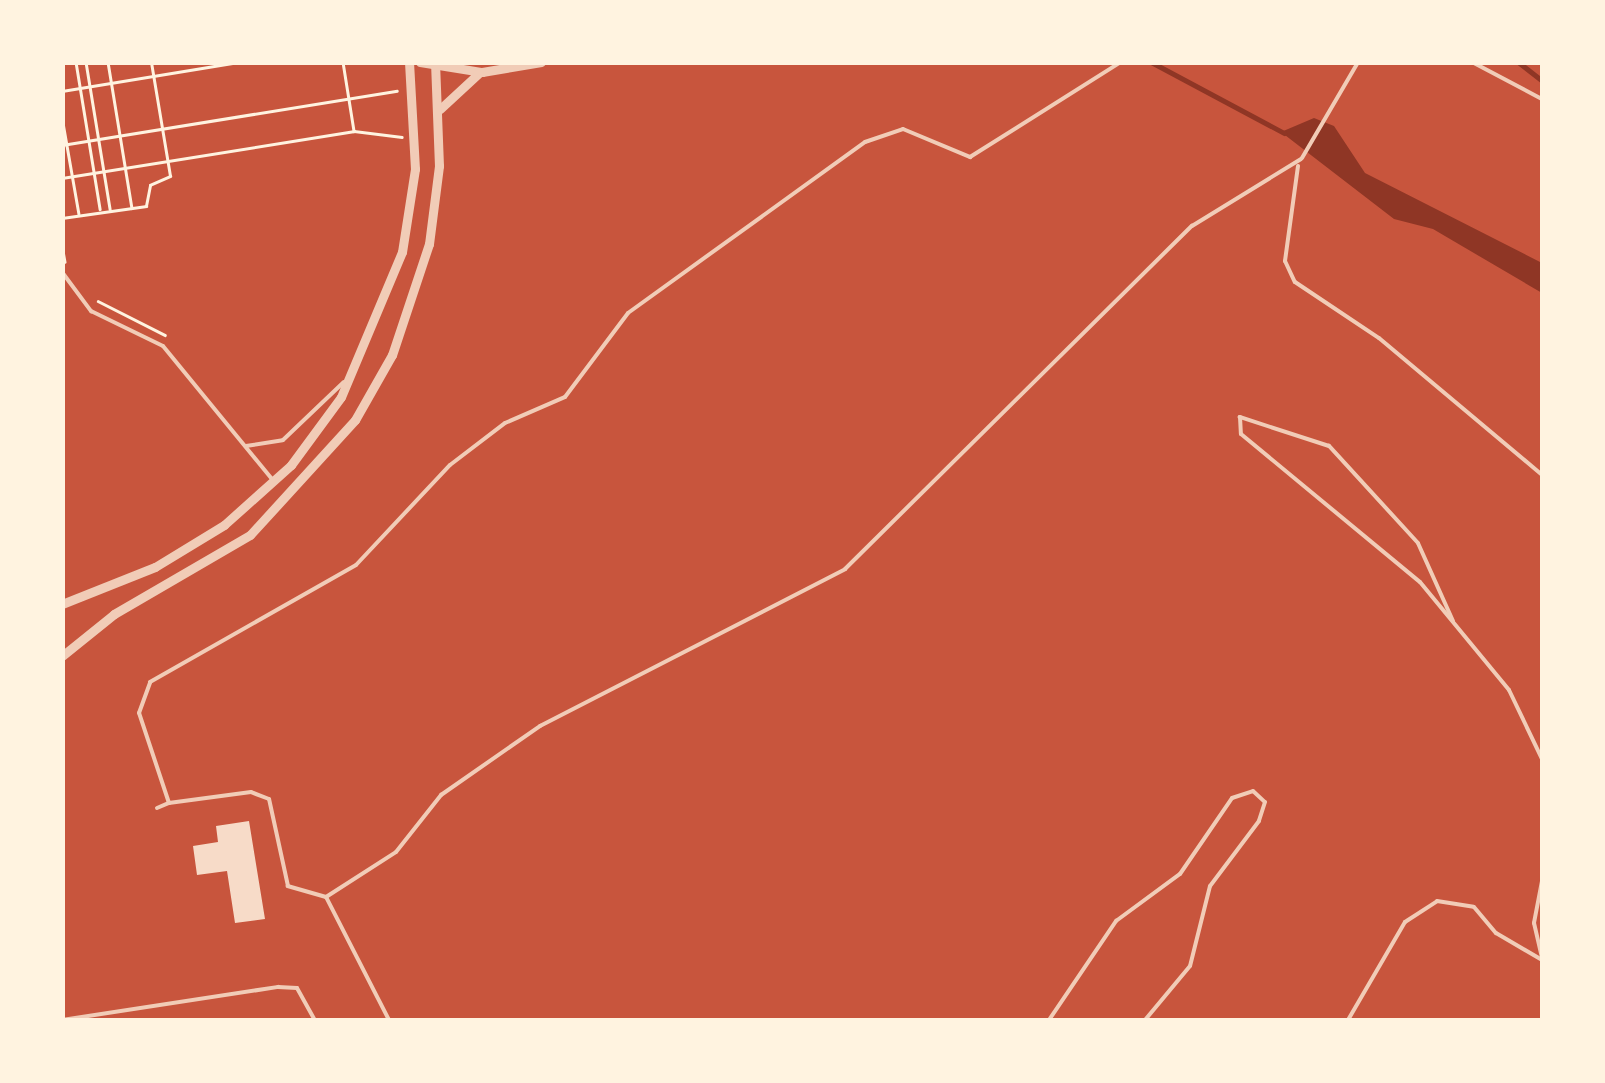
<!DOCTYPE html>
<html>
<head>
<meta charset="utf-8">
<style>
  body { margin:0 }
  #map { position:relative; width:1605px; height:1083px; overflow:hidden; background:#c8553d; font-family:Poppins,sans-serif }
  div>[style] { position:absolute }
  [style*='--x'] { left:calc(var(--x)*1px); top:calc(var(--y)*1px); width:calc(var(--w)*1px); rotate:calc(var(--a)*1deg) }
  .water>* { inset:0; background:#8f3625 }
  .stream>* { height:5px; margin:-2.5px; padding:0 2.5px; transform-origin:2.5px; border-radius:2.5px; background:#8f3625 }
  .building>* { inset:0; background:#f7dbc8 }
  .path>* { height:2.5px; margin:-1.25px; padding:0 1.25px; transform-origin:1.25px; border-radius:1.25px; background:#fff3e0 }
  .service>* { height:4px; margin:-2px; padding:0 2px; transform-origin:2px; border-radius:2px; background:#f1ccb7 }
  .tertiary>* { height:9px; margin:-4.5px; padding:0 4.5px; transform-origin:4.5px; border-radius:4.5px; background:#f1ccb7 }
  span { translate:-50% -50%; white-space:nowrap; text-align:center; line-height:1.15; -webkit-text-stroke:10px #fff3e0; paint-order:stroke }
  .frame { position:absolute; inset:0; border:65px solid #fff3e0; pointer-events:none }
</style>
</head>
<body>
<div id="map">
  <div class="water">
    <div style="clip-path:polygon(1314px 118px,1334px 126px,1365px 173px,1542px 263px,1542px 293px,1433px 229px,1394px 219px,1281px 132px)"></div>
  </div>
  <div class="stream">
    <div style="--x:1151;--y:62;--w:151;--a:28.1"></div>
    <div style="--x:1518;--y:62;--w:31;--a:38"></div>
  </div>
  <div class="building">
    <div style="clip-path:polygon(249px 821px,265px 919px,235px 923px,227px 871px,197px 875px,193px 846px,218px 842px,216px 826px)"></div>
  </div>
  <div class="path">
    <div style="--x:76;--y:62;--w:149;--a:80.7"></div>
    <div style="--x:86;--y:62;--w:149;--a:80.7"></div>
    <div style="--x:108;--y:62;--w:148;--a:80.7"></div>
    <div style="--x:343;--y:62;--w:70;--a:80.9"></div>
    <div style="--x:354;--y:131;--w:48;--a:7.1"></div>
    <div style="--x:62;--y:91;--w:180;--a:-9.3"></div>
    <div style="--x:62;--y:117;--w:98;--a:80.1"></div>
    <div style="--x:62;--y:145;--w:339;--a:-9.2"></div>
    <div style="--x:62;--y:178;--w:296;--a:-9.1"></div>
    <div style="--x:62;--y:218;--w:85;--a:-8.1"></div>
    <div style="--x:146;--y:206;--w:21;--a:-79"></div>
    <div style="--x:150;--y:185;--w:22;--a:-24"></div>
    <div style="--x:170;--y:176;--w:116;--a:-99.5"></div>
    <div style="--x:62;--y:245;--w:17;--a:80"></div>
    <div style="--x:98;--y:301;--w:75;--a:26.9"></div>
  </div>
  <div class="service">
    <div style="--x:1472;--y:62;--w:79;--a:27.9"></div>
    <div style="--x:1302;--y:158;--w:111;--a:-59.7"></div>
    <div style="--x:1298;--y:166;--w:96;--a:97.8"></div>
    <div style="--x:1285;--y:261;--w:23;--a:65"></div>
    <div style="--x:1295;--y:282;--w:101;--a:33.7"></div>
    <div style="--x:1379;--y:338;--w:213;--a:40"></div>
    <div style="--x:62;--y:272;--w:49;--a:53.4"></div>
    <div style="--x:91;--y:311;--w:80;--a:25.9"></div>
    <div style="--x:163;--y:346;--w:172;--a:50.7"></div>
    <div style="--x:246;--y:446;--w:37;--a:-9"></div>
    <div style="--x:283;--y:440;--w:84;--a:-43.6"></div>
    <div style="--x:1453;--y:621;--w:85;--a:-114.2"></div>
    <div style="--x:1418;--y:543;--w:132;--a:-132.5"></div>
    <div style="--x:1329;--y:446;--w:94;--a:-162"></div>
    <div style="--x:1240;--y:417;--w:17;--a:87"></div>
    <div style="--x:1241;--y:434;--w:232;--a:39.6"></div>
    <div style="--x:1420;--y:582;--w:140;--a:50.5"></div>
    <div style="--x:1509;--y:690;--w:76;--a:64.4"></div>
    <div style="--x:157;--y:808;--w:13;--a:-23"></div>
    <div style="--x:1542;--y:881;--w:43;--a:100.8"></div>
    <div style="--x:1534;--y:923;--w:36;--a:77"></div>
    <div style="--x:326;--y:897;--w:83;--a:-32.7"></div>
    <div style="--x:396;--y:852;--w:73;--a:-51.7"></div>
    <div style="--x:441;--y:795;--w:121;--a:-34.9"></div>
    <div style="--x:540;--y:726;--w:343;--a:-27.2"></div>
    <div style="--x:845;--y:569;--w:488;--a:-44.7"></div>
    <div style="--x:1192;--y:226;--w:128;--a:-31.6"></div>
    <div style="--x:62;--y:1020;--w:219;--a:-8.7"></div>
    <div style="--x:278;--y:987;--w:19;--a:3"></div>
    <div style="--x:297;--y:988;--w:37;--a:61"></div>
    <div style="--x:389;--y:1020;--w:138;--a:-117.1"></div>
    <div style="--x:326;--y:897;--w:40;--a:-164"></div>
    <div style="--x:288;--y:886;--w:89;--a:-102.3"></div>
    <div style="--x:269;--y:799;--w:19;--a:-159"></div>
    <div style="--x:251;--y:792;--w:83;--a:172.4"></div>
    <div style="--x:169;--y:803;--w:95;--a:-108.4"></div>
    <div style="--x:139;--y:713;--w:33;--a:-70"></div>
    <div style="--x:150;--y:682;--w:237;--a:-29.6"></div>
    <div style="--x:356;--y:565;--w:137;--a:-46.8"></div>
    <div style="--x:450;--y:465;--w:69;--a:-37.4"></div>
    <div style="--x:505;--y:423;--w:65;--a:-23.4"></div>
    <div style="--x:565;--y:397;--w:105;--a:-53.1"></div>
    <div style="--x:628;--y:313;--w:292;--a:-35.8"></div>
    <div style="--x:865;--y:142;--w:40;--a:-18.9"></div>
    <div style="--x:903;--y:129;--w:73;--a:22.7"></div>
    <div style="--x:970;--y:157;--w:178;--a:-32.2"></div>
    <div style="--x:1049;--y:1020;--w:120;--a:-55.9"></div>
    <div style="--x:1116;--y:921;--w:79;--a:-36.3"></div>
    <div style="--x:1180;--y:874;--w:92;--a:-55.6"></div>
    <div style="--x:1232;--y:798;--w:22;--a:-18"></div>
    <div style="--x:1253;--y:791;--w:16;--a:43"></div>
    <div style="--x:1265;--y:802;--w:20;--a:108"></div>
    <div style="--x:1259;--y:821;--w:81;--a:127"></div>
    <div style="--x:1210;--y:886;--w:82;--a:104"></div>
    <div style="--x:1190;--y:966;--w:70;--a:129.8"></div>
    <div style="--x:1348;--y:1020;--w:113;--a:-59.8"></div>
    <div style="--x:1405;--y:922;--w:38;--a:-33"></div>
    <div style="--x:1437;--y:901;--w:37;--a:9"></div>
    <div style="--x:1474;--y:907;--w:34;--a:50"></div>
    <div style="--x:1496;--y:933;--w:53;--a:30.4"></div>
  </div>
  <div class="tertiary">
    <div style="--x:420;--y:62;--w:63;--a:9.2"></div>
    <div style="--x:482;--y:72;--w:60;--a:-9.6"></div>
    <div style="--x:440;--y:109;--w:53;--a:-42.7"></div>
    <div style="--x:62;--y:604;--w:100;--a:-21.7"></div>
    <div style="--x:155;--y:567;--w:81;--a:-31.3"></div>
    <div style="--x:224;--y:525;--w:90;--a:-41.8"></div>
    <div style="--x:291;--y:465;--w:84;--a:-53.7"></div>
    <div style="--x:341;--y:397;--w:157;--a:-67.2"></div>
    <div style="--x:402;--y:252;--w:84;--a:-81.1"></div>
    <div style="--x:415;--y:169;--w:107;--a:-93.2"></div>
    <div style="--x:62;--y:656;--w:67;--a:-38.9"></div>
    <div style="--x:114;--y:614;--w:157;--a:-30.2"></div>
    <div style="--x:250;--y:535;--w:156;--a:-47.6"></div>
    <div style="--x:355;--y:420;--w:75;--a:-60.4"></div>
    <div style="--x:392;--y:355;--w:117;--a:-71.6"></div>
    <div style="--x:429;--y:244;--w:79;--a:-82.7"></div>
    <div style="--x:439;--y:166;--w:104;--a:-92.2"></div>
  </div>
  <div class="frame"></div>
</div>
</body>
</html>
